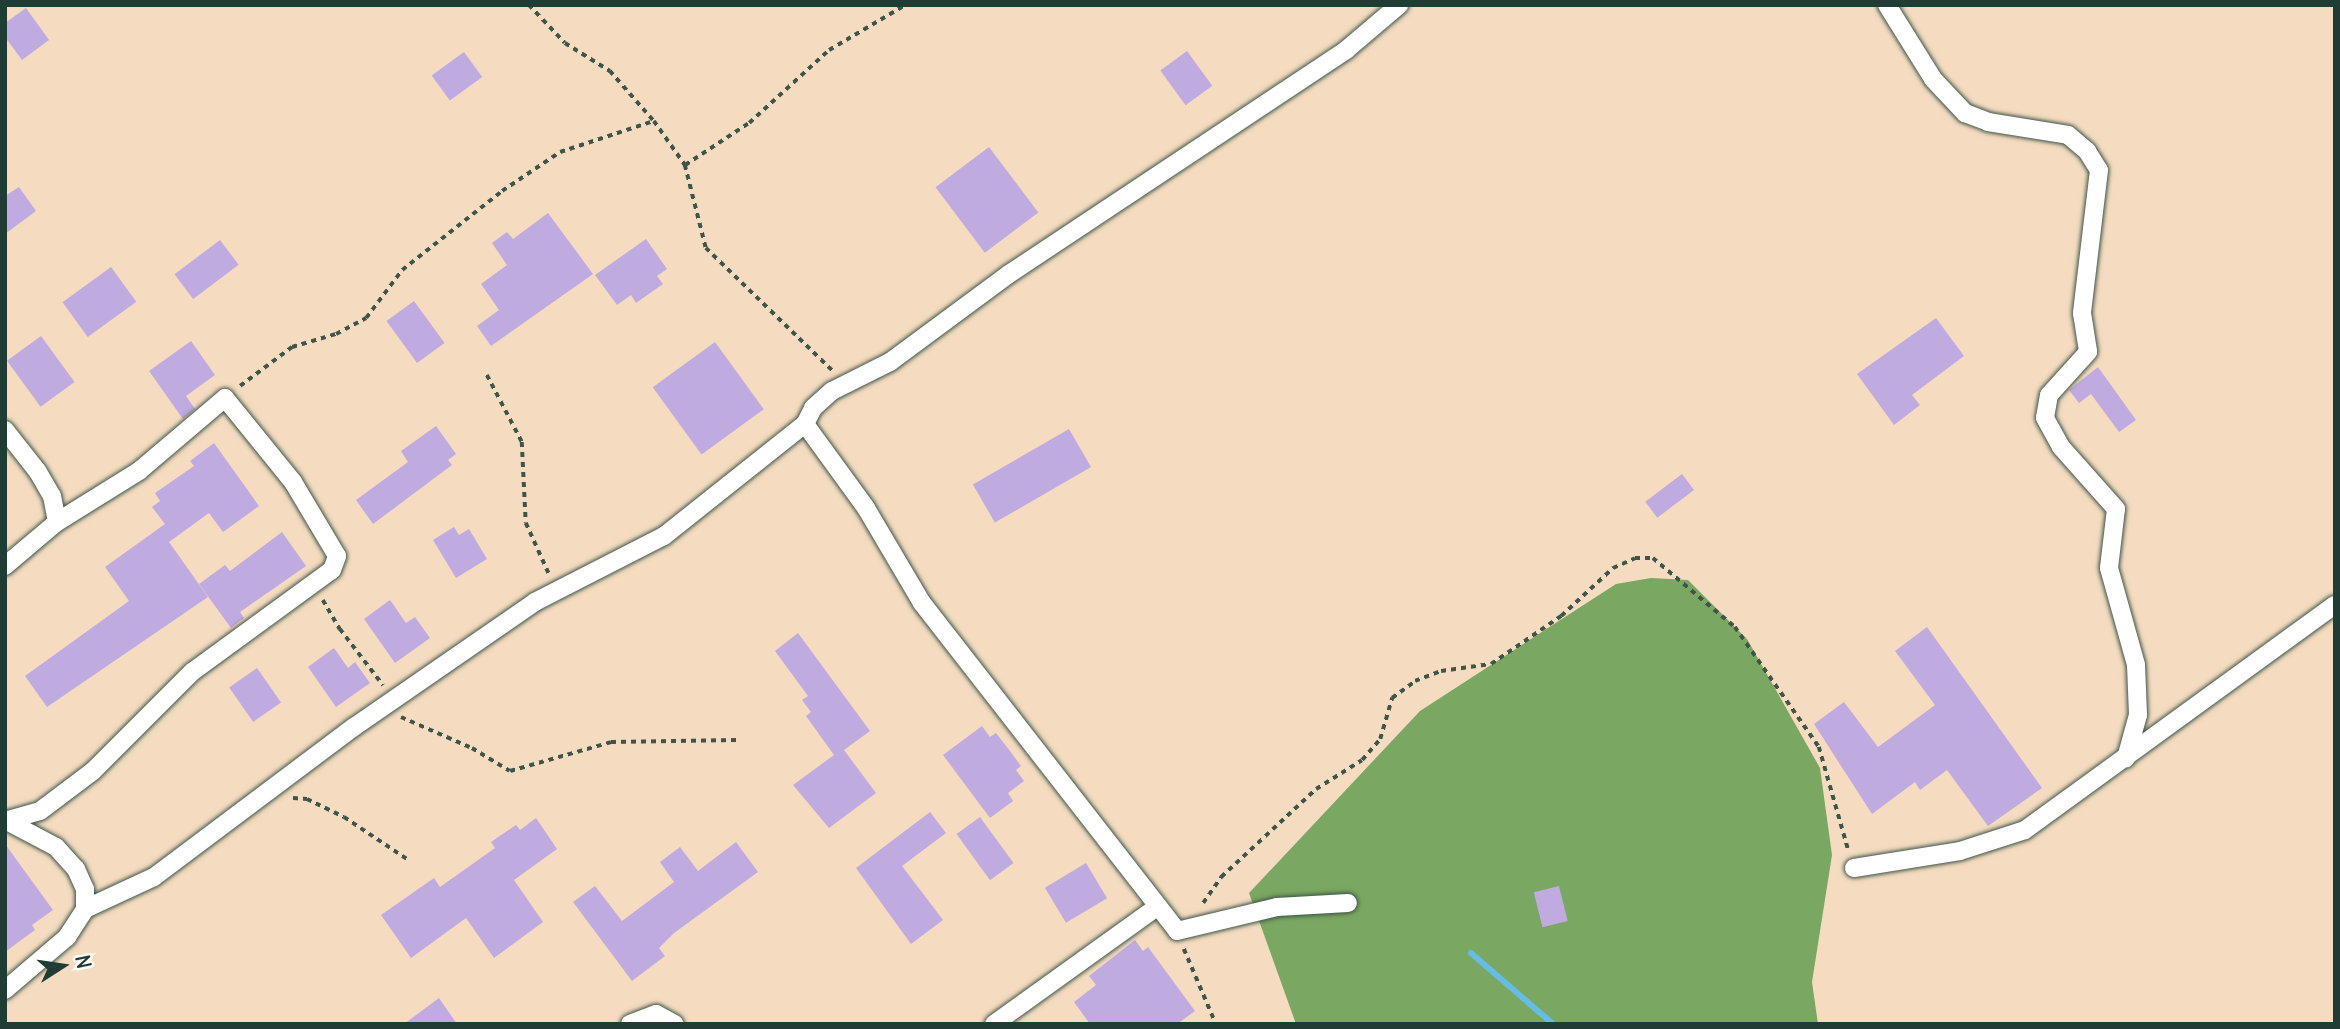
<!DOCTYPE html>
<html>
<head>
<meta charset="utf-8">
<style>
  body { margin:0 }
  #map { position:relative; width:2340px; height:1029px; overflow:hidden; background:#f5dcc0; font-family:Delius,sans-serif }
  div>[style] { position:absolute }
  [style*='--x'] { left:calc(var(--x)*1px); top:calc(var(--y)*1px); width:calc(var(--w)*1px); rotate:calc(var(--a)*1deg) }
  .forest>* { inset:0; background:#7aa761 }
  .stream>* { height:6px; margin:-3px; padding:0 3px; transform-origin:3px; border-radius:3px; background:#66bce3 }
  .building>* { inset:0; background:#bfabdf; transform-origin:0 0 }
  .path>* { height:3.5px; margin-top:-1.75px; transform-origin:0; background:repeating-linear-gradient(90deg,#3f5549 0 5px,transparent 0 10px) }
  .roads { filter:drop-shadow(0 0 2px #3f5549) drop-shadow(0 0 2px #3f5549) }
  .street>* { height:18px; margin:-9px; padding:0 9px; transform-origin:9px; border-radius:9px; background:#fff }
  span { translate:-50% -50%; white-space:nowrap; text-align:center; line-height:1.15; -webkit-text-stroke:5px #fdfcf7; paint-order:stroke }
  .frame { position:absolute; inset:0; border:7px solid #1f3d34; pointer-events:none }
  .north { position:absolute; left:28px; top:931px; width:70px; height:70px; -webkit-text-stroke:5px #fdfcf7; paint-order:stroke; rotate:78deg; font-size:19px; font-weight:700; line-height:28px; text-align:center; color:#1f3d34 }
  .north::after { content:''; display:block; margin:auto; width:24px; height:32px; background:#1f3d34; clip-path:polygon(50% 0,100% 100%,50% 72%,0 100%) }
</style>
</head>
<body>
<div id="map">
  <div class="forest">
    <div style="clip-path:polygon(1651px 578px,1688px 580px,1747px 639px,1820px 768px,1832px 855px,1812px 982px,1818px 1024px,1296px 1024px,1249px 893px,1420px 711px,1616px 584px)"></div>
  </div>
  <div class="stream">
    <div style="--x:1471;--y:953;--w:108;--a:40.9"></div>
  </div>
  <div class="building">
    <div style="clip-path:polygon(26px 8px,49px 40px,22px 60px,5px 37px,5px 23px)"></div>
    <div style="left:1187px;top:51px;width:43px;height:33px;rotate:54deg"></div>
    <div style="left:464px;top:52px;width:31px;height:40px;rotate:54deg"></div>
    <div style="left:989px;top:147px;width:82px;height:67px;rotate:53deg"></div>
    <div style="clip-path:polygon(19px 187px,36px 211px,5px 234px,5px 196px)"></div>
    <div style="clip-path:polygon(548px 213px,593px 274px,491px 346px,477px 326px,499px 310px,481px 284px,507px 265px,492px 243px,507px 232px,513px 239px)"></div>
    <div style="clip-path:polygon(646px 239px,667px 269px,657px 276px,663px 284px,636px 303px,631px 295px,617px 305px,595px 275px)"></div>
    <div style="left:220px;top:240px;width:31px;height:57px;rotate:53deg"></div>
    <div style="left:111px;top:267px;width:43px;height:60px;rotate:54deg"></div>
    <div style="left:414px;top:301px;width:52px;height:34px;rotate:54deg"></div>
    <div style="clip-path:polygon(1936px 318px,1964px 356px,1912px 395px,1920px 405px,1894px 425px,1857px 374px)"></div>
    <div style="left:41px;top:336px;width:57px;height:42px;rotate:54deg"></div>
    <div style="clip-path:polygon(191px 341px,215px 375px,186px 396px,195px 409px,183px 419px,149px 371px)"></div>
    <div style="left:715px;top:342px;width:83px;height:77px;rotate:54deg"></div>
    <div style="clip-path:polygon(2098px 367px,2136px 420px,2119px 432px,2091px 394px,2079px 403px,2069px 390px)"></div>
    <div style="clip-path:polygon(436px 426px,456px 454px,448px 460px,452px 465px,373px 524px,356px 500px,408px 462px,401px 451px)"></div>
    <div style="left:1069px;top:429px;width:44px;height:111px;rotate:60deg"></div>
    <div style="clip-path:polygon(214px 443px,259px 506px,223px 532px,209px 513px,169px 542px,208px 597px,47px 707px,25px 676px,129px 601px,105px 567px,165px 524px,152px 507px,160px 501px,155px 493px,194px 466px,190px 461px)"></div>
    <div style="left:1682px;top:474px;width:20px;height:46px;rotate:53deg"></div>
    <div style="clip-path:polygon(454px 527px,459px 535px,469px 529px,487px 559px,456px 578px,433px 540px)"></div>
    <div style="clip-path:polygon(282px 532px,306px 566px,240px 612px,244px 618px,231px 628px,199px 584px,225px 565px,230px 571px)"></div>
    <div style="clip-path:polygon(390px 600px,406px 623px,415px 617px,430px 638px,395px 663px,364px 619px)"></div>
    <div style="clip-path:polygon(1927px 627px,2042px 788px,1988px 826px,1947px 770px,1920px 790px,1915px 782px,1872px 814px,1814px 724px,1844px 702px,1878px 747px,1935px 705px,1895px 651px)"></div>
    <div style="clip-path:polygon(798px 633px,870px 731px,844px 750px,876px 793px,829px 828px,793px 785px,834px 755px,806px 716px,811px 712px,802px 700px,808px 696px,775px 651px)"></div>
    <div style="clip-path:polygon(334px 648px,348px 668px,355px 662px,370px 683px,336px 707px,308px 667px)"></div>
    <div style="left:257px;top:668px;width:42px;height:34px;rotate:55deg"></div>
    <div style="clip-path:polygon(982px 726px,990px 737px,996px 733px,1010px 751px,1021px 766px,1016px 770px,1024px 781px,1008px 793px,1013px 801px,990px 818px,943px 755px)"></div>
    <div style="clip-path:polygon(930px 812px,946px 833px,902px 866px,943px 920px,911px 944px,856px 868px)"></div>
    <div style="left:980px;top:817px;width:57px;height:29px;rotate:54deg"></div>
    <div style="clip-path:polygon(536px 818px,557px 849px,514px 880px,543px 922px,494px 958px,466px 918px,411px 958px,381px 915px,434px 878px,440px 887px,495px 848px,491px 842px,516px 825px,520px 830px)"></div>
    <div style="clip-path:polygon(736px 842px,758px 872px,674px 933px,659px 948px,665px 956px,632px 981px,573px 902px,595px 886px,622px 921px,674px 882px,660px 862px,680px 847px,698px 871px)"></div>
    <div style="clip-path:polygon(5px 844px,53px 910px,32px 925px,35px 930px,5px 952px)"></div>
    <div style="left:1086px;top:863px;width:41px;height:48px;rotate:59deg"></div>
    <div style="left:1559px;top:886px;width:36px;height:26px;rotate:76deg"></div>
    <div style="clip-path:polygon(1135px 940px,1143px 951px,1148px 947px,1195px 1011px,1177px 1024px,1090px 1024px,1074px 1002px,1096px 985px,1089px 976px)"></div>
    <div style="clip-path:polygon(439px 998px,457px 1024px,404px 1024px)"></div>
  </div>
  <div class="path">
    <div style="--x:529;--y:5;--w:52;--a:46.5"></div>
    <div style="--x:565;--y:43;--w:53;--a:31.9"></div>
    <div style="--x:610;--y:71;--w:67;--a:48.7"></div>
    <div style="--x:654;--y:121;--w:54;--a:54.8"></div>
    <div style="--x:685;--y:165;--w:86;--a:75.8"></div>
    <div style="--x:706;--y:248;--w:177;--a:44.1"></div>
    <div style="--x:685;--y:165;--w:77;--a:-33.3"></div>
    <div style="--x:749;--y:123;--w:108;--a:-42.4"></div>
    <div style="--x:829;--y:50;--w:88;--a:-30.6"></div>
    <div style="--x:487;--y:375;--w:76;--a:62.4"></div>
    <div style="--x:522;--y:442;--w:81;--a:87.2"></div>
    <div style="--x:526;--y:523;--w:56;--a:65.7"></div>
    <div style="--x:240;--y:386;--w:65;--a:-36.9"></div>
    <div style="--x:292;--y:347;--w:46;--a:-16.5"></div>
    <div style="--x:336;--y:334;--w:34;--a:-28"></div>
    <div style="--x:366;--y:318;--w:60;--a:-53.1"></div>
    <div style="--x:402;--y:270;--w:127;--a:-38.3"></div>
    <div style="--x:502;--y:191;--w:70;--a:-33.9"></div>
    <div style="--x:560;--y:152;--w:99;--a:-18.3"></div>
    <div style="--x:323;--y:600;--w:34;--a:60"></div>
    <div style="--x:340;--y:629;--w:71;--a:52.5"></div>
    <div style="--x:401;--y:717;--w:77;--a:23.6"></div>
    <div style="--x:472;--y:748;--w:44;--a:31.2"></div>
    <div style="--x:510;--y:771;--w:105;--a:-16"></div>
    <div style="--x:611;--y:742;--w:126;--a:-0.9"></div>
    <div style="--x:293;--y:798;--w:14;--a:4"></div>
    <div style="--x:307;--y:799;--w:41;--a:25.9"></div>
    <div style="--x:344;--y:817;--w:76;--a:33.7"></div>
    <div style="--x:1203;--y:903;--w:32;--a:-55"></div>
    <div style="--x:1221;--y:877;--w:129;--a:-42.8"></div>
    <div style="--x:1316;--y:789;--w:54;--a:-32.2"></div>
    <div style="--x:1362;--y:760;--w:28;--a:-49"></div>
    <div style="--x:1380;--y:739;--w:43;--a:-73.7"></div>
    <div style="--x:1392;--y:698;--w:29;--a:-36"></div>
    <div style="--x:1415;--y:681;--w:28;--a:-21"></div>
    <div style="--x:1441;--y:671;--w:50;--a:-8"></div>
    <div style="--x:1491;--y:664;--w:85;--a:-34.4"></div>
    <div style="--x:1561;--y:616;--w:71;--a:-42.7"></div>
    <div style="--x:1613;--y:568;--w:24;--a:-24"></div>
    <div style="--x:1635;--y:558;--w:18;--a:0"></div>
    <div style="--x:1653;--y:558;--w:107;--a:40.1"></div>
    <div style="--x:1735;--y:627;--w:146;--a:55"></div>
    <div style="--x:1819;--y:747;--w:106;--a:74.1"></div>
    <div style="--x:1184;--y:949;--w:82;--a:66.9"></div>
  </div>
  <div class="roads">
    <div class="street">
      <div style="--x:1887;--y:5;--w:87;--a:58.1"></div>
      <div style="--x:1933;--y:79;--w:47;--a:46.7"></div>
      <div style="--x:1965;--y:113;--w:25;--a:21"></div>
      <div style="--x:1988;--y:122;--w:81;--a:9.2"></div>
      <div style="--x:2068;--y:135;--w:25;--a:40"></div>
      <div style="--x:2087;--y:151;--w:22;--a:58"></div>
      <div style="--x:2099;--y:170;--w:144;--a:96.8"></div>
      <div style="--x:2082;--y:313;--w:39;--a:81"></div>
      <div style="--x:2088;--y:352;--w:58;--a:132.2"></div>
      <div style="--x:2049;--y:395;--w:23;--a:100"></div>
      <div style="--x:2045;--y:418;--w:33;--a:61"></div>
      <div style="--x:2061;--y:447;--w:83;--a:48.4"></div>
      <div style="--x:2116;--y:509;--w:59;--a:96.8"></div>
      <div style="--x:2109;--y:568;--w:101;--a:74.4"></div>
      <div style="--x:2136;--y:665;--w:50;--a:87.7"></div>
      <div style="--x:2138;--y:715;--w:45;--a:105.6"></div>
      <div style="--x:805;--y:424;--w:104;--a:54"></div>
      <div style="--x:866;--y:508;--w:110;--a:59.5"></div>
      <div style="--x:922;--y:603;--w:415;--a:52.1"></div>
      <div style="--x:1177;--y:931;--w:103;--a:-13.5"></div>
      <div style="--x:1277;--y:907;--w:71;--a:-3.2"></div>
      <div style="--x:5;--y:430;--w:53;--a:51.8"></div>
      <div style="--x:38;--y:472;--w:28;--a:60"></div>
      <div style="--x:52;--y:496;--w:26;--a:79"></div>
      <div style="--x:57;--y:522;--w:68;--a:139.8"></div>
      <div style="--x:5;--y:820;--w:58;--a:27.9"></div>
      <div style="--x:56;--y:847;--w:30;--a:48"></div>
      <div style="--x:76;--y:869;--w:22;--a:66"></div>
      <div style="--x:85;--y:889;--w:20;--a:90"></div>
      <div style="--x:5;--y:821;--w:36;--a:-16"></div>
      <div style="--x:40;--y:811;--w:66;--a:-37"></div>
      <div style="--x:93;--y:771;--w:140;--a:-45"></div>
      <div style="--x:192;--y:672;--w:173;--a:-36.1"></div>
      <div style="--x:332;--y:570;--w:15;--a:-70"></div>
      <div style="--x:337;--y:556;--w:86;--a:-120.7"></div>
      <div style="--x:293;--y:482;--w:108;--a:-129"></div>
      <div style="--x:225;--y:398;--w:113;--a:139.7"></div>
      <div style="--x:139;--y:471;--w:97;--a:148.1"></div>
      <div style="--x:1854;--y:868;--w:107;--a:-9.1"></div>
      <div style="--x:1960;--y:851;--w:68;--a:-17.9"></div>
      <div style="--x:2025;--y:830;--w:383;--a:-36"></div>
      <div style="--x:5;--y:990;--w:82;--a:-40.5"></div>
      <div style="--x:67;--y:937;--w:33;--a:-57"></div>
      <div style="--x:85;--y:909;--w:76;--a:-24.9"></div>
      <div style="--x:154;--y:877;--w:250;--a:-36.9"></div>
      <div style="--x:354;--y:727;--w:220;--a:-34.6"></div>
      <div style="--x:535;--y:602;--w:145;--a:-27.1"></div>
      <div style="--x:664;--y:536;--w:180;--a:-38.5"></div>
      <div style="--x:805;--y:424;--w:18;--a:-63"></div>
      <div style="--x:813;--y:408;--w:25;--a:-42"></div>
      <div style="--x:832;--y:391;--w:65;--a:-26.6"></div>
      <div style="--x:890;--y:362;--w:148;--a:-36.5"></div>
      <div style="--x:1009;--y:274;--w:405;--a:-33.6"></div>
      <div style="--x:1346;--y:50;--w:70;--a:-40.3"></div>
      <div style="--x:630;--y:1024;--w:28;--a:-21"></div>
      <div style="--x:656;--y:1014;--w:21;--a:28"></div>
      <div style="--x:994;--y:1024;--w:201;--a:-35.7"></div>
    </div>
  </div>
  <div class="frame"></div>
  <div class="north">N</div>
</div>
</body>
</html>
